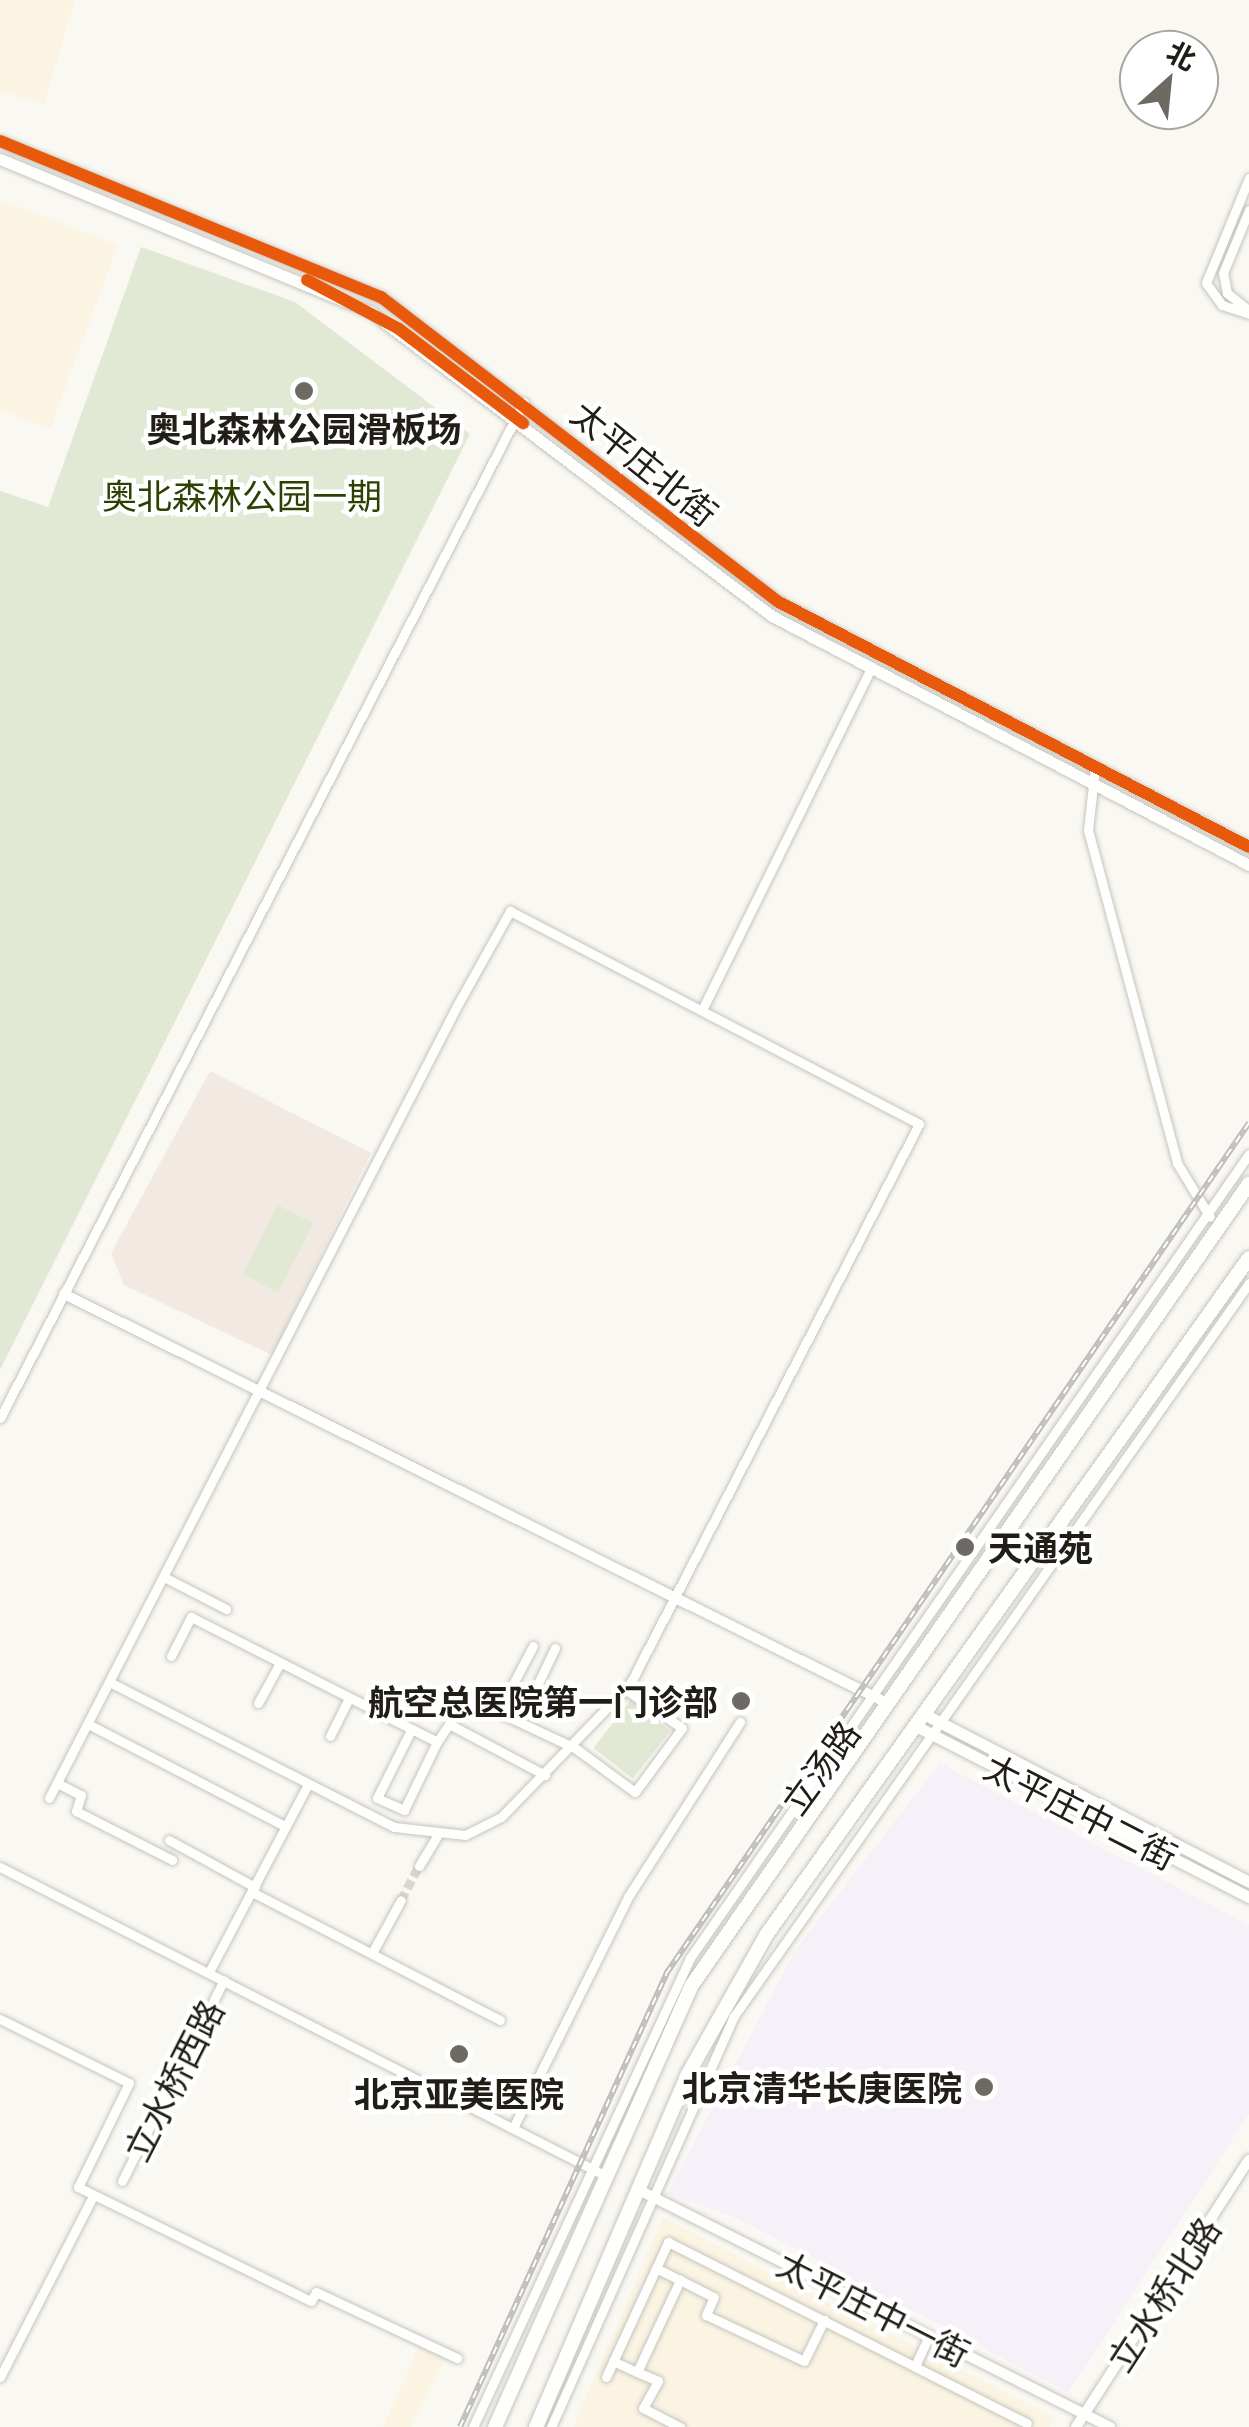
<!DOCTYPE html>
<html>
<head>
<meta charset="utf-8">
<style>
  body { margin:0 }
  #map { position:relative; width:1249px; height:2427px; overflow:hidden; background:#faf8f2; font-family:Barlow,"Noto Sans SC",sans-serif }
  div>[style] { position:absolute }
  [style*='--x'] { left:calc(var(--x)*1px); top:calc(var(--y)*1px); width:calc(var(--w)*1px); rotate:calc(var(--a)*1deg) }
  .built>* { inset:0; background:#fbf4e3 }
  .education>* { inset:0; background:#f2e9e3 }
  .medical>* { inset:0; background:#f6f1f8 }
  .green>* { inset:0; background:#e1e9d4; transform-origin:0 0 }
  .minor-tunnel>* { height:9px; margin-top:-4.5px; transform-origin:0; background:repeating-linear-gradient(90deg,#d9d7d1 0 9px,transparent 0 13.5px) }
  .roads { filter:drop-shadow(0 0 2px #c6c4be) drop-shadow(0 0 2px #c6c4be) }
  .minor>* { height:9px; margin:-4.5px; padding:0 4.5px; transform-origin:4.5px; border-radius:4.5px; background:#fefefd }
  .tertiary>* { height:10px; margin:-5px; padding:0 5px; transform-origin:5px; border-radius:5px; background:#fefefd }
  .secondary>* { height:11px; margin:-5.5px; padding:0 5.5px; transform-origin:5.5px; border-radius:5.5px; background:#fefefd }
  .primary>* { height:14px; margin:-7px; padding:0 7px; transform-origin:7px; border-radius:7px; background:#fefefd }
  .rail>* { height:6px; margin-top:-3px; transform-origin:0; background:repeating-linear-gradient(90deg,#fff 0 8px,#bebdbc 0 16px); box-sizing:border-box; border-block:2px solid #bebdbc }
  .cycleway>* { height:12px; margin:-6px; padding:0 6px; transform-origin:6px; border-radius:6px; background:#e8590c }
  .dots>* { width:28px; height:28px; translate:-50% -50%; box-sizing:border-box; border:5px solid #fff; border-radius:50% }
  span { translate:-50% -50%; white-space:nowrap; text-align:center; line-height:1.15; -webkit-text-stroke:9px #fff; paint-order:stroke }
  .poi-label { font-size:35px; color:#211e17; font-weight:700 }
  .left { translate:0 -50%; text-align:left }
  .right { translate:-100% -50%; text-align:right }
  .street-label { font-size:35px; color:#211e17 }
  .park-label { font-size:35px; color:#2d4102 }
  .north { position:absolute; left:1119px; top:30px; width:100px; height:100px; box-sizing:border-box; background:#fff; border:2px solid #a6a5a2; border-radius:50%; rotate:27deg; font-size:28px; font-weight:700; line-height:40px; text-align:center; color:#211e17 }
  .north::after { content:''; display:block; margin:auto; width:35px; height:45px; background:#6d6a64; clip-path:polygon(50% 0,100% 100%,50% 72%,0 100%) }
</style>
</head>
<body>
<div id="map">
  <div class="built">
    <div style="clip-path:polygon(0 0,75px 0,44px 104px,0 91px)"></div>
    <div style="clip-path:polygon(0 200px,118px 245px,50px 429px,0 410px)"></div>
    <div style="clip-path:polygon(663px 2218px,1055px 2418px,1049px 2427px,573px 2427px)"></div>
    <div style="clip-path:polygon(419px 2346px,445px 2359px,411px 2427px,383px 2427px)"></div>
  </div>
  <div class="education">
    <div style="clip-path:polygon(210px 1071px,371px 1153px,272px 1355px,124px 1285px,111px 1253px)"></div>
  </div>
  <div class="medical">
    <div style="clip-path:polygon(940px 1763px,1249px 1925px,1249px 2114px,1068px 2393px,739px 2219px,667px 2194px,796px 1949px)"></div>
  </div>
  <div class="green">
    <div style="clip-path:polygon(141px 247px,295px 302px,470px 434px,0 1370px,0 491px,48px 507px)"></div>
    <div style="left:278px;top:1205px;width:40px;height:78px;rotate:27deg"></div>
    <div style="left:631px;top:1700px;width:50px;height:61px;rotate:38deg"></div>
  </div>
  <div class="minor-tunnel">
    <div style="--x:401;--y:1900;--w:38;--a:-62"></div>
  </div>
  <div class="roads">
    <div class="minor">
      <div style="--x:1249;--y:178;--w:113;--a:112.3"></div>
      <div style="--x:1206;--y:283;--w:27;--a:54"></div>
      <div style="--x:1222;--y:305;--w:28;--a:18"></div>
      <div style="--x:1247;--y:309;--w:26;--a:-141"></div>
      <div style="--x:1227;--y:293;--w:20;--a:-101"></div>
      <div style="--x:1223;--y:273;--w:68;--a:-67.6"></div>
      <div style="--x:1095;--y:768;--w:62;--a:96.4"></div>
      <div style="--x:1088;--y:830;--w:345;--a:75"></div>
      <div style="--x:1177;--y:1163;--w:63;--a:58.6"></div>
      <div style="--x:703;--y:1008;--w:381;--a:-63.7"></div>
      <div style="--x:0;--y:1418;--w:1143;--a:-62.72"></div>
      <div style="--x:164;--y:1577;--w:70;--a:27.3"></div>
      <div style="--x:533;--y:1646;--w:75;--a:117.9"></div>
      <div style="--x:498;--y:1712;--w:85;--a:25.1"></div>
      <div style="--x:575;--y:1748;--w:74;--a:36.3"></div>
      <div style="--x:635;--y:1792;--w:79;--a:-53.7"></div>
      <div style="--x:682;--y:1728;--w:68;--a:-145.8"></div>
      <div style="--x:171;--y:1656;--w:44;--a:-62.9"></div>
      <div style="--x:191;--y:1617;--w:276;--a:26.9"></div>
      <div style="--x:437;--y:1742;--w:22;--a:-56"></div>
      <div style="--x:449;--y:1724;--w:109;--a:28"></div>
      <div style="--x:258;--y:1703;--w:46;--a:-61.2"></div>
      <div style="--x:520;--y:1721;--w:81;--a:-64.4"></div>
      <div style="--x:88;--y:1724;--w:222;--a:27.4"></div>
      <div style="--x:411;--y:1730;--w:76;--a:116.6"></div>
      <div style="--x:377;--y:1798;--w:30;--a:24"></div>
      <div style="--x:404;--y:1810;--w:76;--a:-64.1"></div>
      <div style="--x:330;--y:1736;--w:42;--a:-63.4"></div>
      <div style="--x:57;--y:1783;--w:27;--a:27"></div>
      <div style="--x:81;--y:1795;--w:17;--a:107"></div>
      <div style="--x:76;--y:1811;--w:108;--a:27"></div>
      <div style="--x:49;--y:1798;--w:893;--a:-62.75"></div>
      <div style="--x:458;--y:1004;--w:107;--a:-60.8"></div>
      <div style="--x:510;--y:911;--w:461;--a:27.5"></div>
      <div style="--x:919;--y:1124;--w:630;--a:117.3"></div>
      <div style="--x:630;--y:1684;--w:185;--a:134.1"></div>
      <div style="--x:501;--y:1817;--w:40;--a:153.4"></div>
      <div style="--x:465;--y:1835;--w:71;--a:-173.6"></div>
      <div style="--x:394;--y:1827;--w:320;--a:-153"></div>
      <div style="--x:169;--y:1840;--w:98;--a:28.7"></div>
      <div style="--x:419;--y:1866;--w:35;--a:-59"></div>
      <div style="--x:0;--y:1867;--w:676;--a:27.02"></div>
      <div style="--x:252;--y:1892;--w:279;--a:27.3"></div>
      <div style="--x:372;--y:1953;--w:60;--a:-61.3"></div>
      <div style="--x:209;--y:1972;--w:212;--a:-62.2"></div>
      <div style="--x:0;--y:2019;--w:144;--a:26.4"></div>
      <div style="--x:129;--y:2083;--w:116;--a:116.1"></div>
      <div style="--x:78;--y:2187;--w:259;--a:26.1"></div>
      <div style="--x:311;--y:2301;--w:10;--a:-61"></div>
      <div style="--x:316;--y:2292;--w:156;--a:25.1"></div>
      <div style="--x:513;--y:2128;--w:258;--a:-63.5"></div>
      <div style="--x:628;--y:1897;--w:208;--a:-57.4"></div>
      <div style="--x:122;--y:2181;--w:225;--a:-63.1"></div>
      <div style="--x:656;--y:2268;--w:27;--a:27"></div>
      <div style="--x:613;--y:2361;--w:26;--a:25"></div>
      <div style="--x:637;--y:2372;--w:102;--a:-64.9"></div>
      <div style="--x:680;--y:2280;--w:38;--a:27"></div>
      <div style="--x:714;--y:2297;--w:20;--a:114"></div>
      <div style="--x:706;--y:2315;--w:108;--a:25.1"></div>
      <div style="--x:804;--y:2361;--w:46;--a:-64"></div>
      <div style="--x:915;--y:2366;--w:33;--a:-65"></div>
      <div style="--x:637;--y:2372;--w:23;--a:23"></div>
      <div style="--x:658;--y:2381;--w:31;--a:119"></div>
      <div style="--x:643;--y:2408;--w:42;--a:27.2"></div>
      <div style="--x:0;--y:2377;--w:203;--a:-62.8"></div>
      <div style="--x:606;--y:2377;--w:149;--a:-65.3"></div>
      <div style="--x:668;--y:2242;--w:402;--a:26.8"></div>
      <div style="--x:473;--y:2427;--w:517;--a:-65.17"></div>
      <div style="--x:690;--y:1958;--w:979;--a:-55.19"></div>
      <div style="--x:551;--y:2427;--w:450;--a:-66"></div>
      <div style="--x:734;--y:2016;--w:896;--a:-54.91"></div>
    </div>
    <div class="tertiary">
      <div style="--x:64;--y:1294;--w:917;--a:26.43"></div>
      <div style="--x:637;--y:2189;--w:530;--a:26.71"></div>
      <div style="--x:1076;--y:2427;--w:318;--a:-57.1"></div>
    </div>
    <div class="secondary">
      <div style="--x:0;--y:141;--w:412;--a:22.3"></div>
      <div style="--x:381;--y:297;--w:499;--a:37.5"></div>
      <div style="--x:777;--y:601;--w:532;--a:27.53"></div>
      <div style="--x:0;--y:159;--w:401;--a:22.4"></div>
      <div style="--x:371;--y:312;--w:503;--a:37.17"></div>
      <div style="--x:772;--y:616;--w:538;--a:27.57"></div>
      <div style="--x:922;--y:1713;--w:368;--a:27.3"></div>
      <div style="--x:914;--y:1725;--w:377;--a:27.2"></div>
    </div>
    <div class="primary">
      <div style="--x:495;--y:2427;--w:484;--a:-66"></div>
      <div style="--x:692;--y:1985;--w:976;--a:-55.19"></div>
      <div style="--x:536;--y:2427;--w:384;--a:-66.7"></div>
      <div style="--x:688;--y:2074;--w:161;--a:-60.6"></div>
      <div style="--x:767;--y:1934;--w:830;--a:-54.51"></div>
    </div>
  </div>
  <div class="rail">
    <div style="--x:460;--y:2427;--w:498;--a:-65.5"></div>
    <div style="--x:666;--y:1974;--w:1032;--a:-55.59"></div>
  </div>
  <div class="cycleway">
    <div style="--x:0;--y:141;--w:412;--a:22.3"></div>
    <div style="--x:381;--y:297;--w:499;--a:37.5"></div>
    <div style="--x:777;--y:601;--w:532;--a:27.53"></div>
    <div style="--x:307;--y:280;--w:104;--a:28"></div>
    <div style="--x:399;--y:329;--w:156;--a:37.2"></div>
  </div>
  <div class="dots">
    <div style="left:304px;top:391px;background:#6d6a64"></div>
    <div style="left:965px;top:1547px;background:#6d6a64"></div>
    <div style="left:741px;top:1701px;background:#6d6a64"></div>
    <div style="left:459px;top:2054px;background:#6d6a64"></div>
    <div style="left:984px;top:2087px;background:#6d6a64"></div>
  </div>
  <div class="poi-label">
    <span style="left:304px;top:428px">奥北森林公园滑板场</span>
    <span class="left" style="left:988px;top:1547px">天通苑</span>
    <span class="right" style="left:718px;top:1701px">航空总医院第一门诊部</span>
    <span class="right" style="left:962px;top:2087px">北京清华长庚医院</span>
    <span style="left:459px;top:2093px">北京亚美医院</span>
  </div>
  <div class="street-label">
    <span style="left:645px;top:463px;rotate:39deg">太平庄北街</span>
    <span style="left:820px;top:1767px;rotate:-54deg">立汤路</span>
    <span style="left:1081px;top:1811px;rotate:27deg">太平庄中二街</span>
    <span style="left:173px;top:2080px;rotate:-63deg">立水桥西路</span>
    <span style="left:1163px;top:2294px;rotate:-57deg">立水桥北路</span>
    <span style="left:874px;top:2308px;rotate:27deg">太平庄中一街</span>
  </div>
  <div class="park-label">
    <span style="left:242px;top:495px">奥北森林公园一期</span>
  </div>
  <div class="north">北</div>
</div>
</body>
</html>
